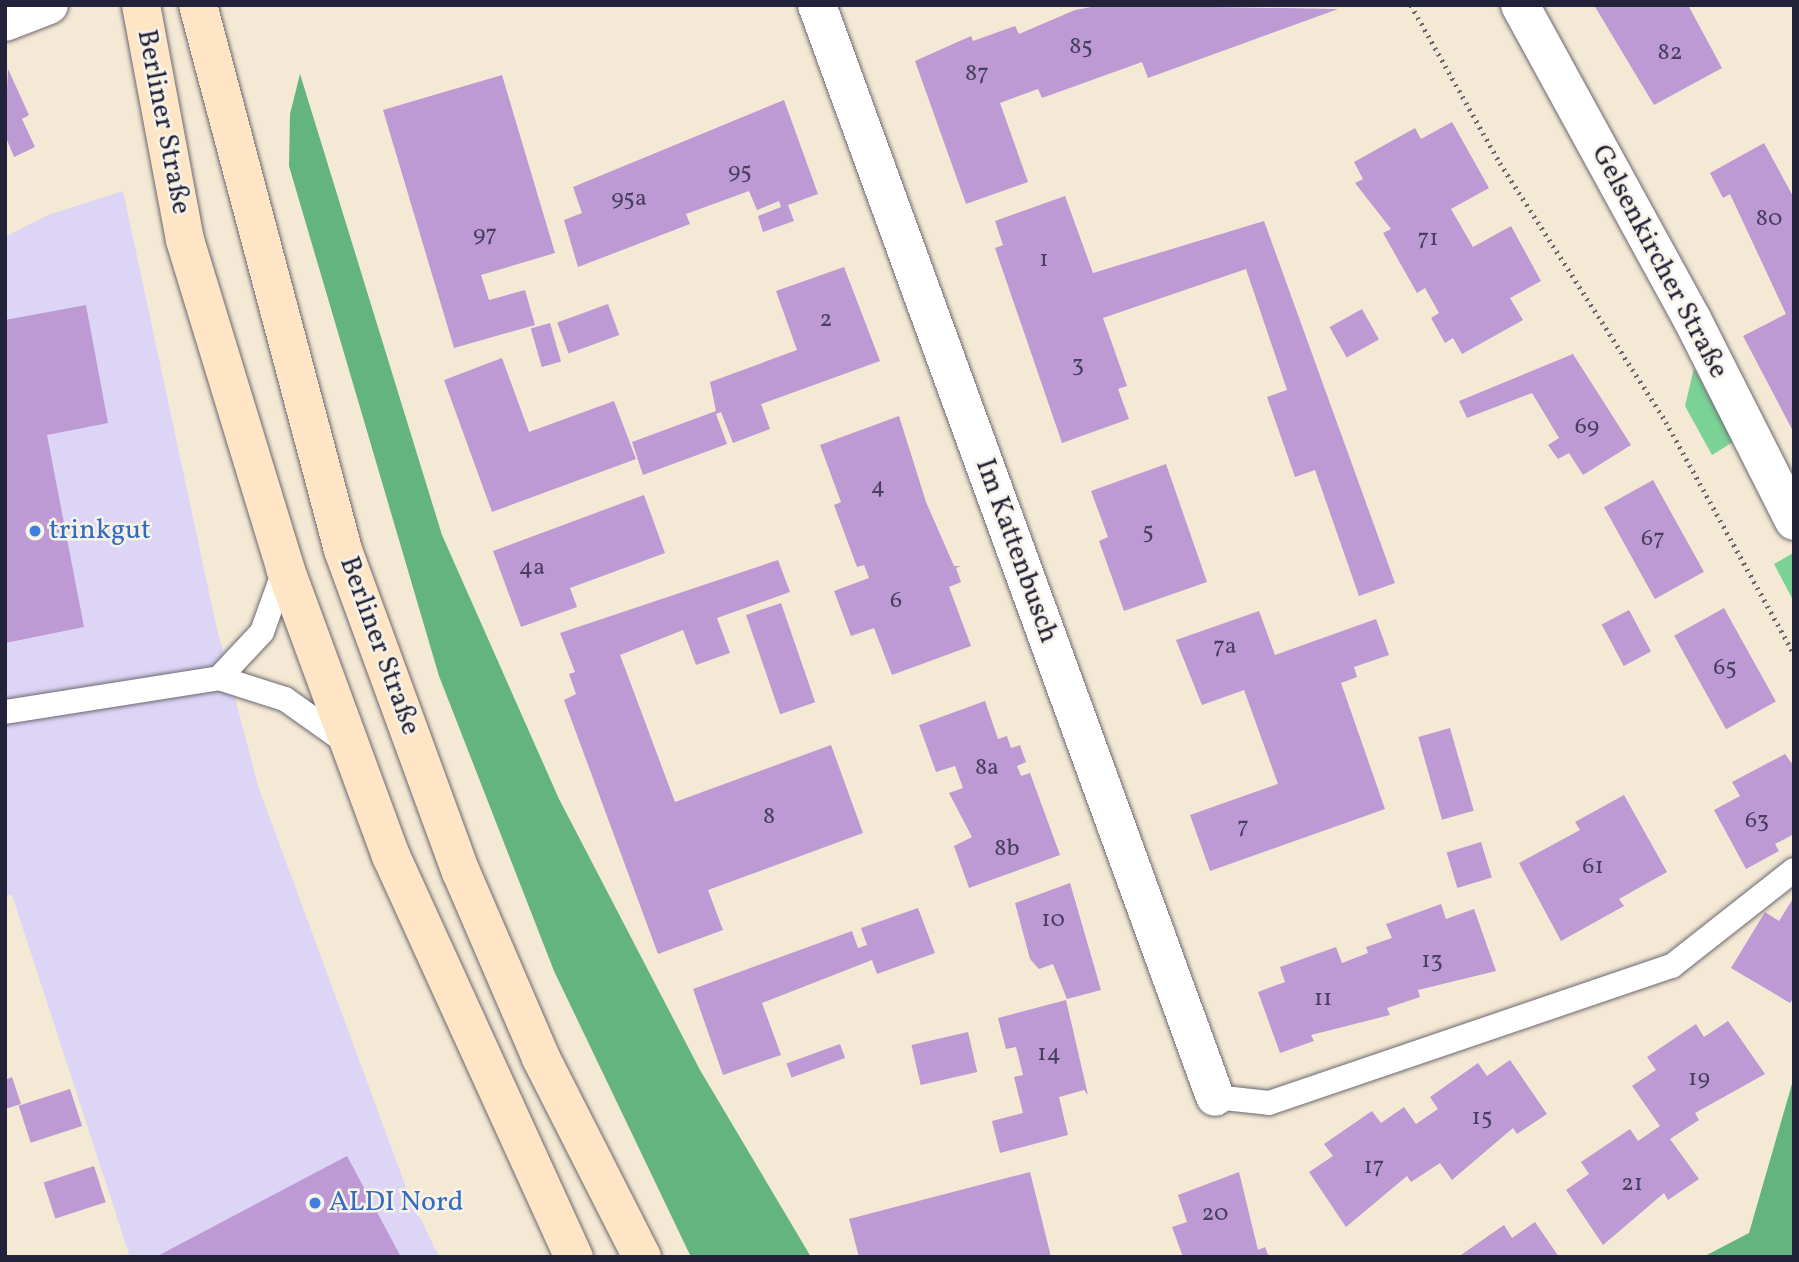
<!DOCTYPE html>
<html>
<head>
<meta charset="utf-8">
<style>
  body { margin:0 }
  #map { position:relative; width:1799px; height:1262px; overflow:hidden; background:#f4e9d4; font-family:Vollkorn,serif }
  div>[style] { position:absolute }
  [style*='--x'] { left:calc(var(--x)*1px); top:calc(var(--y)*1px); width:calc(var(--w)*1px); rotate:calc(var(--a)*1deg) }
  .built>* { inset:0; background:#ddd5f6 }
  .green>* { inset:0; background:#7bd296 }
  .forest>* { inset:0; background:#64b47f }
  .building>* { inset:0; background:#bd9ad4; transform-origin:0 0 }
  .path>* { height:4.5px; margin-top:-2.25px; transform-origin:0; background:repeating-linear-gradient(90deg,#6c6871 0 2px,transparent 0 7px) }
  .roads { filter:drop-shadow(0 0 2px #6c6871) drop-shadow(0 0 2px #6c6871) }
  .lane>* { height:24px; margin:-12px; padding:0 12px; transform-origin:12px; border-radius:12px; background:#fff }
  .street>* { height:38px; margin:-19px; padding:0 19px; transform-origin:19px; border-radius:19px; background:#fff }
  .secondary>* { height:38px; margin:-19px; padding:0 19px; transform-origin:19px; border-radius:19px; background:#fde5c5 }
  .dots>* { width:19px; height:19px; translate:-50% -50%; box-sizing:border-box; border:4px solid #f7f3e8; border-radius:50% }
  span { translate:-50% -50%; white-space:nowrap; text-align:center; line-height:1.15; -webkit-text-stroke:5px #f7f3e8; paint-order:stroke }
  .number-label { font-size:24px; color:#494061 }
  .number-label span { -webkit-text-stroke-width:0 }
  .street-label { font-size:28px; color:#22223b }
  .shop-label { font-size:28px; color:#366cbe }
  .left { translate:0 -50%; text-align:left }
  .frame { position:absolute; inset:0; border:7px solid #22223b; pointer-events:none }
</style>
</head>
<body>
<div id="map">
  <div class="built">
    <div style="clip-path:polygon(123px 191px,216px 625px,258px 786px,407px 1190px,439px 1257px,130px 1257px,12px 895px,5px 896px,5px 237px,48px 215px)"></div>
  </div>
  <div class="green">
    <div style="clip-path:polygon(1694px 368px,1733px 442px,1712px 455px,1685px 406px)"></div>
    <div style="clip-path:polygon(1793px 553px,1794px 555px,1794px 602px,1774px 564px)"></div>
  </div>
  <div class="forest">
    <div style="clip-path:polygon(300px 74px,442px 535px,559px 799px,700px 1070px,811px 1257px,691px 1257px,554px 971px,439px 676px,289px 166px,290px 114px)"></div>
    <div style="clip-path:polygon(1794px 1077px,1794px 1257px,1703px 1257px,1749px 1233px)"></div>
  </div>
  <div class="building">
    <div style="clip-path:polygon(1102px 5px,1338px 9px,1148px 78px,1142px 62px,1042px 98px,1038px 89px,1000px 103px,1028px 182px,966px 204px,915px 61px,971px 36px,973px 41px,1015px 26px,1019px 34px,1075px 10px)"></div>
    <div style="clip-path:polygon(1594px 5px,1688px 5px,1722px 68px,1654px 105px)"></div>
    <div style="clip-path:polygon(8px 69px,29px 115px,22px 119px,35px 147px,14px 157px,5px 135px)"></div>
    <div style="clip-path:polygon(502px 75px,555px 253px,481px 275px,489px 300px,525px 290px,535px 325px,454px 348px,383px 110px)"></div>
    <div style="clip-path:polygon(784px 100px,818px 194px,788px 205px,794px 221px,763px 232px,758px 216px,781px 207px,779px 201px,757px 210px,749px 191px,686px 214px,690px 224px,578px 267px,564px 220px,582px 213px,573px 187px)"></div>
    <div style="clip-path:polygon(1452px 122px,1489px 188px,1451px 209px,1473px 247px,1511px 226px,1541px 281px,1510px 298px,1523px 320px,1462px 354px,1453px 338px,1445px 343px,1431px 318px,1439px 313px,1425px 288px,1417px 293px,1383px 233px,1391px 229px,1355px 183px,1363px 179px,1354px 162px,1415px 128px,1421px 139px)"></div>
    <div style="clip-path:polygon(1764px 143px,1794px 198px,1794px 433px,1743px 336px,1786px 314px,1730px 194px,1723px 198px,1710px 173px)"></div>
    <div style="clip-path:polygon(1065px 196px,1093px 273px,1264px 221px,1395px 583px,1359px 596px,1315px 470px,1295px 477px,1267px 397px,1287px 390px,1246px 269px,1103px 318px,1127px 386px,1118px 389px,1129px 419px,1062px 443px,995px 248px,1003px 245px,995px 221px)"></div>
    <div style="clip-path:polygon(844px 267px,880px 361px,761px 404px,770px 429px,733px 443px,721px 412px,716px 414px,727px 444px,643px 475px,632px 442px,716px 411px,710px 382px,797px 350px,776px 291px)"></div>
    <div style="left:608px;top:304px;width:33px;height:54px;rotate:70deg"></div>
    <div style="clip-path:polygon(86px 305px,108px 423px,47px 435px,84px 627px,5px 643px,5px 320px)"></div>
    <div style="left:1362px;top:309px;width:35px;height:37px;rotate:61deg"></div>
    <div style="left:550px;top:323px;width:40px;height:20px;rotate:74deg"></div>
    <div style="clip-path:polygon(1573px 354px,1631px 445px,1583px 475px,1569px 453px,1558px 459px,1548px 445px,1559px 438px,1532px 393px,1467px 418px,1459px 401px)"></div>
    <div style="clip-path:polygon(502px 358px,529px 432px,614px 401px,636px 459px,492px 512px,444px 380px)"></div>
    <div style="clip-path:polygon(899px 416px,926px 502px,954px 566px,961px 566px,956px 568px,961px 582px,949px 587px,971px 646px,892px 675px,874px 628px,851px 636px,834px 591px,869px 578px,864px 565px,857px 567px,834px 505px,841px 502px,820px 445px)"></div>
    <div style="clip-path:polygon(1166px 464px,1207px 582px,1124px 611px,1099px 541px,1108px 537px,1091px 491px)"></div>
    <div style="left:1653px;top:480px;width:105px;height:56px;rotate:61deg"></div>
    <div style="clip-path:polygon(644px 495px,665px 553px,570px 588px,577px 607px,521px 627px,493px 551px)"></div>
    <div style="clip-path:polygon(778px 560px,790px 592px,717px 618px,730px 653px,696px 665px,683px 630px,620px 655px,675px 802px,831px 745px,863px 833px,708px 890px,723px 930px,658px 954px,564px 700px,576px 694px,569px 674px,575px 672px,560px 633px)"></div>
    <div style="left:781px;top:603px;width:105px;height:37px;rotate:71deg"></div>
    <div style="left:1724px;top:608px;width:107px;height:57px;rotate:61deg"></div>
    <div style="left:1629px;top:610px;width:47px;height:31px;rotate:62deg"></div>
    <div style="clip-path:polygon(1259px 611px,1275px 655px,1376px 619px,1389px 655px,1354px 667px,1357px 677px,1341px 683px,1385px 809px,1210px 871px,1190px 815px,1278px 784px,1244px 690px,1202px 705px,1176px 640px)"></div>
    <div style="clip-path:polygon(985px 701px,998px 739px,1007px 736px,1011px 748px,1020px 745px,1026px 762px,1017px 766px,1021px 776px,1030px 773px,1060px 855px,969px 888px,954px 846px,972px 837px,949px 793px,963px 788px,955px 766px,936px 772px,919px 725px)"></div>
    <div style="left:1450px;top:728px;width:86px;height:33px;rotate:74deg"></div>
    <div style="clip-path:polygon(1785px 754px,1794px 766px,1794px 834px,1775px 844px,1779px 851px,1746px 869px,1714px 810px,1740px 796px,1732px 782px)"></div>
    <div style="clip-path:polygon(1624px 795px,1667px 872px,1619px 899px,1624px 906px,1561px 941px,1519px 863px,1580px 830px,1575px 822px)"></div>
    <div style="left:1481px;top:842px;width:37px;height:36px;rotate:73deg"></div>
    <div style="clip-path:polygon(1070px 883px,1101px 990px,1067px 999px,1053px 964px,1039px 969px,1030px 959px,1015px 903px)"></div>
    <div style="clip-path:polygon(1794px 897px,1794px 997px,1790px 1003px,1731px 968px,1765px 912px,1779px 921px)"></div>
    <div style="clip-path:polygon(1441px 904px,1446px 919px,1474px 909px,1496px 971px,1418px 990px,1420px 997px,1387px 1008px,1390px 1015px,1311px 1035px,1314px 1041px,1280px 1053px,1258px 992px,1285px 982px,1280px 967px,1336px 947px,1342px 963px,1368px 953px,1366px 947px,1392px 938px,1386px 924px)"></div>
    <div style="clip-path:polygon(918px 908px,935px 953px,877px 974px,872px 960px,762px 1003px,781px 1055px,723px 1075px,693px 989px,852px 931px,858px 948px,867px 945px,861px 928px)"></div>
    <div style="clip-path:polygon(1066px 1000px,1088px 1095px,1084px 1090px,1059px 1097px,1068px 1135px,1000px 1153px,992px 1121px,1023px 1113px,1014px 1077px,1023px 1075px,1016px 1047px,1006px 1049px,998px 1018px)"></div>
    <div style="clip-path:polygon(1728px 1021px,1765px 1074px,1695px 1113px,1699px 1120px,1670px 1139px,1699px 1179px,1668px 1200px,1664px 1193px,1603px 1245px,1566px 1190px,1589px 1174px,1581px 1162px,1630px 1129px,1638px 1141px,1660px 1126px,1632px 1086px,1656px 1070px,1647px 1057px,1696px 1024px,1704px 1037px)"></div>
    <div style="left:968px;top:1032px;width:41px;height:58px;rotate:77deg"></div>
    <div style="left:840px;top:1044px;width:15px;height:57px;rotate:70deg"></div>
    <div style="clip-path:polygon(1510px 1060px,1547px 1114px,1517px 1134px,1513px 1128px,1452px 1180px,1440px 1163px,1411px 1182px,1407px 1176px,1346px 1227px,1309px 1172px,1333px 1156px,1324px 1144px,1372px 1111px,1381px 1123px,1404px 1107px,1416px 1124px,1438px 1109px,1430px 1097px,1478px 1063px,1487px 1076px)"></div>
    <div style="clip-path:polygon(12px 1077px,21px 1104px,5px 1109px,5px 1080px)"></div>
    <div style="left:70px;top:1089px;width:39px;height:54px;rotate:72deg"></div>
    <div style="clip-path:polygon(347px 1156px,401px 1257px,156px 1257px,167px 1251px)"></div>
    <div style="left:94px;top:1166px;width:38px;height:53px;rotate:72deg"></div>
    <div style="clip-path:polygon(1030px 1172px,1051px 1257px,859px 1257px,849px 1219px)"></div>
    <div style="clip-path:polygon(1239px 1172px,1258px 1250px,1265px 1247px,1269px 1257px,1183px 1257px,1172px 1227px,1187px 1222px,1178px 1195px)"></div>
    <div style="clip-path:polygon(1535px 1222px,1559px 1257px,1458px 1257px,1504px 1225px,1512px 1238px)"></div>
  </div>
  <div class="path">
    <div style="--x:1411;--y:5;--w:181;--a:60.6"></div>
    <div style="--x:1500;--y:163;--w:308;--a:57.3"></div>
    <div style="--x:1666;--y:422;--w:265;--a:61.1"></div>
  </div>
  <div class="roads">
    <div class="lane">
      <div style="--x:219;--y:678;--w:63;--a:-46.9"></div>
      <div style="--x:262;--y:632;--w:68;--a:-70.2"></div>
      <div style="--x:5;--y:712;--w:217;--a:-9"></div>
      <div style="--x:219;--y:678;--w:69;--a:17.7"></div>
      <div style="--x:285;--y:699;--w:76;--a:35.4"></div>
      <div style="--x:1215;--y:1097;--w:54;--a:6.3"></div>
      <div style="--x:1269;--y:1103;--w:426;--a:-18.8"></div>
      <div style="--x:1672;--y:966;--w:155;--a:-38.2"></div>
    </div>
    <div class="street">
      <div style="--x:817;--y:5;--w:1162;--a:69.97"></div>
      <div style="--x:1520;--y:5;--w:358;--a:61.3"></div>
      <div style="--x:1692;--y:319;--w:226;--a:63.2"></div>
      <div style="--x:5;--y:22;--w:47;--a:-21.1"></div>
    </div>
    <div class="secondary">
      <div style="--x:141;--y:5;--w:239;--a:79.4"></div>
      <div style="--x:185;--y:240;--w:343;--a:73"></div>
      <div style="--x:285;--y:568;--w:307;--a:69.8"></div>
      <div style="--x:391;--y:856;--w:441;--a:65.5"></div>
      <div style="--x:198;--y:5;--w:564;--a:75.1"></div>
      <div style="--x:343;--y:550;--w:343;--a:69.9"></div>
      <div style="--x:461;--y:872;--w:202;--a:66.7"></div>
      <div style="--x:541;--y:1058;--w:223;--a:63.1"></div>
    </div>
  </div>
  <div class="dots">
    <div style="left:35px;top:531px;background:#3f7fe0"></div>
    <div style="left:315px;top:1203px;background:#3f7fe0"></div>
  </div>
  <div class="number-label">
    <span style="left:1081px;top:48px">85</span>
    <span style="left:1670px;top:54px">82</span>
    <span style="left:977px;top:75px">87</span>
    <span style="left:740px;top:173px">95</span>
    <span style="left:629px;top:200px">95a</span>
    <span style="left:1769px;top:220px">80</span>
    <span style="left:485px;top:236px">97</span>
    <span style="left:1428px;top:240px">71</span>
    <span style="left:1044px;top:261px">1</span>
    <span style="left:826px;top:321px">2</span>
    <span style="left:1078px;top:366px">3</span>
    <span style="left:1587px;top:428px">69</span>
    <span style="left:878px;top:488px">4</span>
    <span style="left:1148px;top:533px">5</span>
    <span style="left:1653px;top:540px">67</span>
    <span style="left:532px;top:569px">4a</span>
    <span style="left:896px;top:602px">6</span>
    <span style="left:1225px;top:648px">7a</span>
    <span style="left:1725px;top:669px">65</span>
    <span style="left:987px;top:769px">8a</span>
    <span style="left:769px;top:818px">8</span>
    <span style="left:1757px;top:822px">63</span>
    <span style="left:1243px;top:828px">7</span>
    <span style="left:1007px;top:850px">8b</span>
    <span style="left:1593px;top:868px">61</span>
    <span style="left:1053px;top:921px">10</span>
    <span style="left:1432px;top:962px">13</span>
    <span style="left:1323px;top:1000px">11</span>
    <span style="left:1049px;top:1055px">14</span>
    <span style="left:1699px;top:1080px">19</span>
    <span style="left:1482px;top:1119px">15</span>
    <span style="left:1374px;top:1168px">17</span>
    <span style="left:1632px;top:1185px">21</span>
    <span style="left:1215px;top:1215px">20</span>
  </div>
  <div class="street-label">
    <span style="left:163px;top:122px;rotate:79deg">Berliner Straße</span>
    <span style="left:1659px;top:262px;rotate:62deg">Gelsenkircher Straße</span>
    <span style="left:1016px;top:551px;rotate:70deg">Im Kattenbusch</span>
    <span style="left:379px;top:646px;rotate:70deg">Berliner Straße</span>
  </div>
  <div class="shop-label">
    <span class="left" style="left:49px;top:531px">trinkgut</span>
    <span class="left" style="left:329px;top:1203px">ALDI Nord</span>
  </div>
  <div class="frame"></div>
</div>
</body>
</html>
